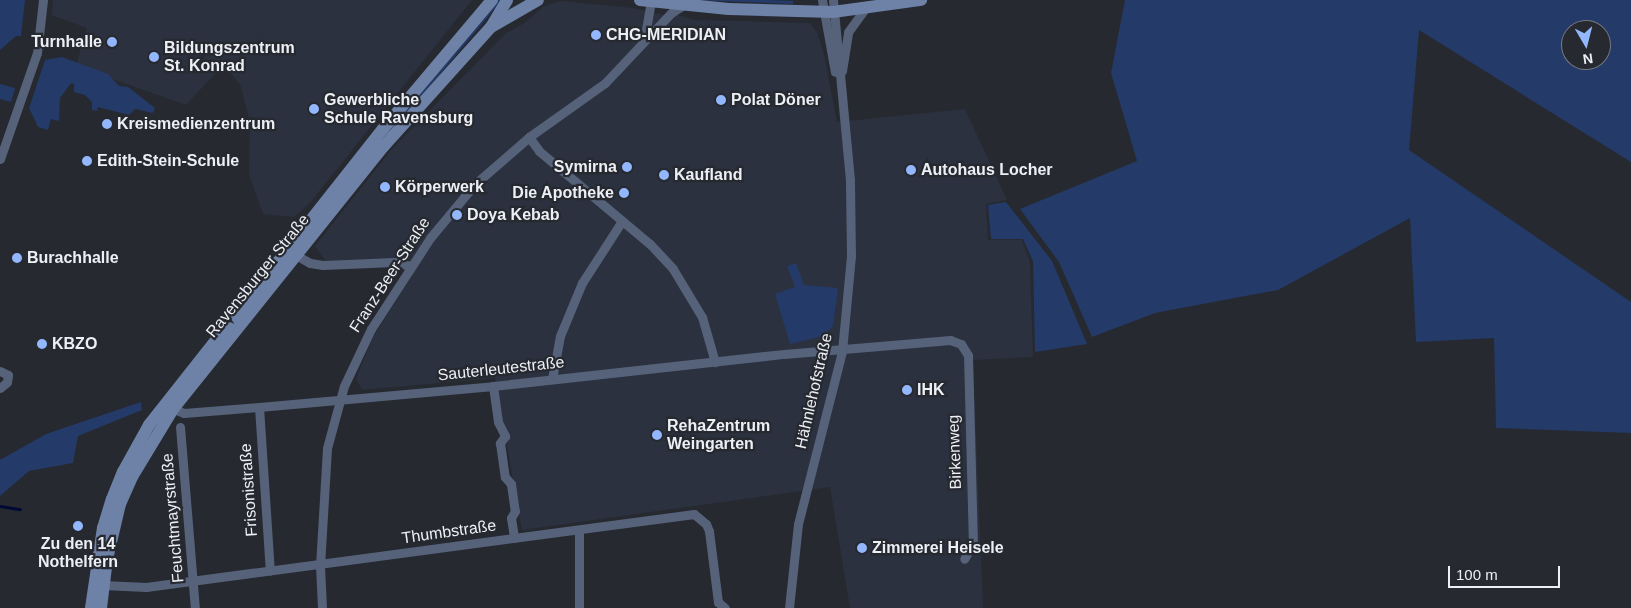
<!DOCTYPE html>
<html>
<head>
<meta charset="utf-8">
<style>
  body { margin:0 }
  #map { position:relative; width:1631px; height:608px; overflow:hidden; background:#262930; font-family:Arial,sans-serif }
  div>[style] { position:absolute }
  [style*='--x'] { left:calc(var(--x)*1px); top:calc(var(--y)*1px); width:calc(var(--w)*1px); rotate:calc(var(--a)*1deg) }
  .built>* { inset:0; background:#2b313e }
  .green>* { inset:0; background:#243a68 }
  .stream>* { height:2.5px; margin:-1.25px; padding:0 1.25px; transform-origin:1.25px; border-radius:1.25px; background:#000835 }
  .minor>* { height:9px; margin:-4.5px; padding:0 4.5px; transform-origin:4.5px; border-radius:4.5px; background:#566279 }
  .secondary>* { height:12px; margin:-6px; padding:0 6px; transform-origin:6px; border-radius:6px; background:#6e82a7 }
  .dots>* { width:14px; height:14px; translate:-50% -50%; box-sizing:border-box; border:2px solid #262930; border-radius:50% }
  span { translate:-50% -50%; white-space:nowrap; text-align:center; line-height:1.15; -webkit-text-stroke:4.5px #262930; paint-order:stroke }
  .poi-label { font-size:16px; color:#eceff3; font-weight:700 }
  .left { translate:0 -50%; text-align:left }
  .right { translate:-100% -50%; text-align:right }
  .street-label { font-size:16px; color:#eceff3 }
  .north { position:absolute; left:1561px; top:20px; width:50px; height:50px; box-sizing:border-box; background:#262930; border:1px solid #75787e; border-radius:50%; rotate:172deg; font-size:14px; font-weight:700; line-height:20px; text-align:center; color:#eceff3 }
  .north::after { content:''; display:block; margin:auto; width:18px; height:22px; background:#93b7fd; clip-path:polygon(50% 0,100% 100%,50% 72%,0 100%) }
  .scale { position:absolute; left:1448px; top:566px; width:112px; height:22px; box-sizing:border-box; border:2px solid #eceff3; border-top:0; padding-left:6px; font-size:15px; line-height:18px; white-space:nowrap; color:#eceff3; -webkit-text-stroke:4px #262930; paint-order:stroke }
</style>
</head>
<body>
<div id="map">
  <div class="built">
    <div style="clip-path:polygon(53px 0,472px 0,309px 204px,294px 217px,263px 214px,249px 174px,250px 121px,240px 84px,223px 65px,186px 105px,76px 66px,87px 28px,52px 15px)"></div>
    <div style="clip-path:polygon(561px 1px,633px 8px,668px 16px,671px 13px,695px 20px,810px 23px,817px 32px,824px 54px,837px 122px,965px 109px,1007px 200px,986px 204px,988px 240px,1022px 240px,1030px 262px,1033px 357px,973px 360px,983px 608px,850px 608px,830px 487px,522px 530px,495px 378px,362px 390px,356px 379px,373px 337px,412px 276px,409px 260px,327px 263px,315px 246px,392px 149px,506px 33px,526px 22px,544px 6px)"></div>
  </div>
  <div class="green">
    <div style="clip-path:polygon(0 0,25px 0,21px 36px,16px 36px,0 50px)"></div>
    <div style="clip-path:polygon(497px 0,502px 0,237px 316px)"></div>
    <div style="clip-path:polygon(691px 0,769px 0,793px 1px,793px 4px)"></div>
    <div style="clip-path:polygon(evenodd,1125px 0,1631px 0,1631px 162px,1419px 30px,1409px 150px,1631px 302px,1631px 433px,1496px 428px,1494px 338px,1416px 342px,1410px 218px,1278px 290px,1155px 313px,1092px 337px,1059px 262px,1020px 209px,1137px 161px,1111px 73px,1125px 0,1571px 30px,1601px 30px,1601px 60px,1571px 60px,1571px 30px)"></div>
    <div style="clip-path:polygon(62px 57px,108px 74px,119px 86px,128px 87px,155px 108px,153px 113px,135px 109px,129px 115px,98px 107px,97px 111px,92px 110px,92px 102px,85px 95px,74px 92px,74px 84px,71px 83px,60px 98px,59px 121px,51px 119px,48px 130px,38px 127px,29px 108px,45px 60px)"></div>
    <div style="clip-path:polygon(0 84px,15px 88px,11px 102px,0 99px)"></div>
    <div style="clip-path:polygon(1006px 202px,1052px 261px,1087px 344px,1035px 352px,1033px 261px,1023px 239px,991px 239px,988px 205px)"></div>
    <div style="clip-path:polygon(796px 263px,804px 285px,838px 288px,833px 326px,823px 336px,790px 344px,775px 294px,795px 287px,787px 266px)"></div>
    <div style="clip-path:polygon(141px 402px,142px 410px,78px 436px,73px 463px,29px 471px,0 496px,0 460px,46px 434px)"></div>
  </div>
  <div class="stream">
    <div style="--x:0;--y:506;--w:20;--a:9"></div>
  </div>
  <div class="minor">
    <div style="--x:822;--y:0;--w:73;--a:79.8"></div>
    <div style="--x:644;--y:41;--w:41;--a:-80.1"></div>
    <div style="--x:842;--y:71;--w:39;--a:-81"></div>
    <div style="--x:848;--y:32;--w:29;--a:-54"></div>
    <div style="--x:529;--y:137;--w:17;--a:54"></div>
    <div style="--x:539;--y:151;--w:145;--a:40"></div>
    <div style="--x:650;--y:244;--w:34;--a:47"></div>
    <div style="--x:673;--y:269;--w:56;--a:58.9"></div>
    <div style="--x:702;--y:317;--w:47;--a:73.9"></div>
    <div style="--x:0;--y:159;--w:112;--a:-70.8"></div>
    <div style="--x:37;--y:53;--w:53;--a:-83.5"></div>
    <div style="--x:296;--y:255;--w:16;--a:30"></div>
    <div style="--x:310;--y:263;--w:13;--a:9"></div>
    <div style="--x:323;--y:265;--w:71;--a:-2.4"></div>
    <div style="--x:394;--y:262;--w:18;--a:13"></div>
    <div style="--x:0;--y:371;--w:9;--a:27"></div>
    <div style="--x:8;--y:375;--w:7;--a:98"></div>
    <div style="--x:7;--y:382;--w:9;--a:139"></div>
    <div style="--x:552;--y:379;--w:44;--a:-79.5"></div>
    <div style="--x:560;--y:336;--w:57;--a:-67.5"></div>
    <div style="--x:582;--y:283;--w:74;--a:-57.2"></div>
    <div style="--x:493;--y:386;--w:36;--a:82"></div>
    <div style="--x:498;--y:422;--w:16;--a:63"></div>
    <div style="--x:505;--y:436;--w:9;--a:126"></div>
    <div style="--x:500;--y:443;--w:34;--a:82"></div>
    <div style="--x:505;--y:477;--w:9;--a:49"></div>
    <div style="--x:511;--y:484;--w:27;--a:82"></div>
    <div style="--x:515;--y:511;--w:8;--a:120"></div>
    <div style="--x:511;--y:518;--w:20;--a:81"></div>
    <div style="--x:169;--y:407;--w:16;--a:22"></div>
    <div style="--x:184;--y:413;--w:75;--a:-4.6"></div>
    <div style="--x:259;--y:407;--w:235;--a:-5.1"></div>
    <div style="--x:493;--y:386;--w:293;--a:-6.3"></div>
    <div style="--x:784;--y:354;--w:167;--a:-4.8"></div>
    <div style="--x:950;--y:340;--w:12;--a:20"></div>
    <div style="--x:961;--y:344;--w:13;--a:58"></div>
    <div style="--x:968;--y:355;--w:188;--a:88.5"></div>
    <div style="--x:973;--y:543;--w:18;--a:119"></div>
    <div style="--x:259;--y:407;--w:164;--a:86.2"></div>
    <div style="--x:180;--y:427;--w:182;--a:85.3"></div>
    <div style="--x:579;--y:530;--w:78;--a:90"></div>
    <div style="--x:103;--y:585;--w:43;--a:2.7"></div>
    <div style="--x:146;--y:587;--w:553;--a:-7.59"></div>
    <div style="--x:694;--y:514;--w:16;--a:40"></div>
    <div style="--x:706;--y:524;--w:8;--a:67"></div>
    <div style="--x:709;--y:531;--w:72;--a:82.8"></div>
    <div style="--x:718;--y:602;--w:9;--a:41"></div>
    <div style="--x:322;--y:608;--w:42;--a:-92.7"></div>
    <div style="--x:320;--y:566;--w:118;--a:-86.6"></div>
    <div style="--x:327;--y:448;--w:64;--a:-74.7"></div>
    <div style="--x:344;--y:386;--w:63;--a:-64.7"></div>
    <div style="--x:371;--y:329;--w:108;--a:-57"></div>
    <div style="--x:430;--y:238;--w:70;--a:-50.2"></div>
    <div style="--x:475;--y:184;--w:72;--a:-41"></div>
    <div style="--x:529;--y:137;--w:93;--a:-35.4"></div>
    <div style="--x:605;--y:83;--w:96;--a:-46.7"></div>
    <div style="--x:671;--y:13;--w:15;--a:-32"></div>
    <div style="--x:789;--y:608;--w:84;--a:-83.9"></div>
    <div style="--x:798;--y:524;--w:179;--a:-75.7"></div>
    <div style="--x:842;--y:351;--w:95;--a:-84.6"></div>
    <div style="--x:851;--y:256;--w:76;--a:-90.8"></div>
    <div style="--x:850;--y:180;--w:181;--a:-95.4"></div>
  </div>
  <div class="secondary">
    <div style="--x:640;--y:0;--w:89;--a:5.8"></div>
    <div style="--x:729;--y:9;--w:104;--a:1.7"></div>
    <div style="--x:833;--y:12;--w:89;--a:-7.8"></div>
    <div style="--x:491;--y:27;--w:54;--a:-29.9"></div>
    <div style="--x:91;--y:608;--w:81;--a:-81.5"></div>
    <div style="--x:103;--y:528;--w:30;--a:-73"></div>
    <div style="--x:112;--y:499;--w:29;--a:-68"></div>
    <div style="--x:123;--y:472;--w:54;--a:-61"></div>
    <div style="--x:149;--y:425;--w:377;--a:-51.7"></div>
    <div style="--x:383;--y:129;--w:169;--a:-49.8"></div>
    <div style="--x:101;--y:608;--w:49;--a:-83"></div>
    <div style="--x:107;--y:559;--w:57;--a:-76.7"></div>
    <div style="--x:120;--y:504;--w:30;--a:-66"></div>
    <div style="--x:132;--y:477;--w:79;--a:-58.9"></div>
    <div style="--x:173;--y:409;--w:336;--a:-51.3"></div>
    <div style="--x:383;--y:147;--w:161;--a:-48"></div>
    <div style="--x:491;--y:27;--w:31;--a:-59"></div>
  </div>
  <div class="dots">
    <div style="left:596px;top:35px;background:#93b7fd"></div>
    <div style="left:112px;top:42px;background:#93b7fd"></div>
    <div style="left:154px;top:57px;background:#93b7fd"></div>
    <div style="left:721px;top:100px;background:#93b7fd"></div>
    <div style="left:314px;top:109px;background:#93b7fd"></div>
    <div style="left:107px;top:124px;background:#93b7fd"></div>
    <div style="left:87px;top:161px;background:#93b7fd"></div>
    <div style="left:627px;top:167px;background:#93b7fd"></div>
    <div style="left:911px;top:170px;background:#93b7fd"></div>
    <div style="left:664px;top:175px;background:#93b7fd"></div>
    <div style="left:385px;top:187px;background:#93b7fd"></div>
    <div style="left:624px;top:193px;background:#93b7fd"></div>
    <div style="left:457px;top:215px;background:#93b7fd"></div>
    <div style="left:17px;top:258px;background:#93b7fd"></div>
    <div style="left:42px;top:344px;background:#93b7fd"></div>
    <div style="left:907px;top:390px;background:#93b7fd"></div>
    <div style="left:657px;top:435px;background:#93b7fd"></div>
    <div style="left:78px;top:526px;background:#93b7fd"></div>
    <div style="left:862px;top:548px;background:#93b7fd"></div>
  </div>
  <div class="poi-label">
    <span class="left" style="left:606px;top:35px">CHG-MERIDIAN</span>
    <span class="right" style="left:102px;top:42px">Turnhalle</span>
    <span class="left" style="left:164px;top:57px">Bildungszentrum<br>St. Konrad</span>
    <span class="left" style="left:324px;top:109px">Gewerbliche<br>Schule Ravensburg</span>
    <span class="left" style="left:731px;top:100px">Polat Döner</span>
    <span class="left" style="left:117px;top:124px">Kreismedienzentrum</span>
    <span class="left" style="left:97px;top:161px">Edith-Stein-Schule</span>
    <span class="right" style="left:617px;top:167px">Symirna</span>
    <span class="left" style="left:921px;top:170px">Autohaus Locher</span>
    <span class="left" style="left:674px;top:175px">Kaufland</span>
    <span class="left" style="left:395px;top:187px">Körperwerk</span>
    <span class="right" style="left:614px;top:193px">Die Apotheke</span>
    <span class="left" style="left:467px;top:215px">Doya Kebab</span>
    <span class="left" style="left:27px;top:258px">Burachhalle</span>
    <span class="left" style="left:52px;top:344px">KBZO</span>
    <span class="left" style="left:917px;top:390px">IHK</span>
    <span class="left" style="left:667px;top:435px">RehaZentrum<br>Weingarten</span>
    <span style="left:78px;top:553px">Zu den 14<br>Nothelfern</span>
    <span class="left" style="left:872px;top:548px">Zimmerei Heisele</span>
  </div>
  <div class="street-label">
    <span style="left:390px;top:275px;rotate:-57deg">Franz-Beer-Straße</span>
    <span style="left:258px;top:276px;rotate:-51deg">Ravensburger Straße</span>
    <span style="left:501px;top:369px;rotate:-6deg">Sauterleutestraße</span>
    <span style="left:814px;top:391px;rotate:-77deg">Hähnlehofstraße</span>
    <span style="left:955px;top:452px;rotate:-92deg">Birkenweg</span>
    <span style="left:249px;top:490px;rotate:-94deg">Frisonistraße</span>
    <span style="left:173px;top:518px;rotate:-95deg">Feuchtmayrstraße</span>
    <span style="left:449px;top:532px;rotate:-8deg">Thumbstraße</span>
  </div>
  <div class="north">N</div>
  <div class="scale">100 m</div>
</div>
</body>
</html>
